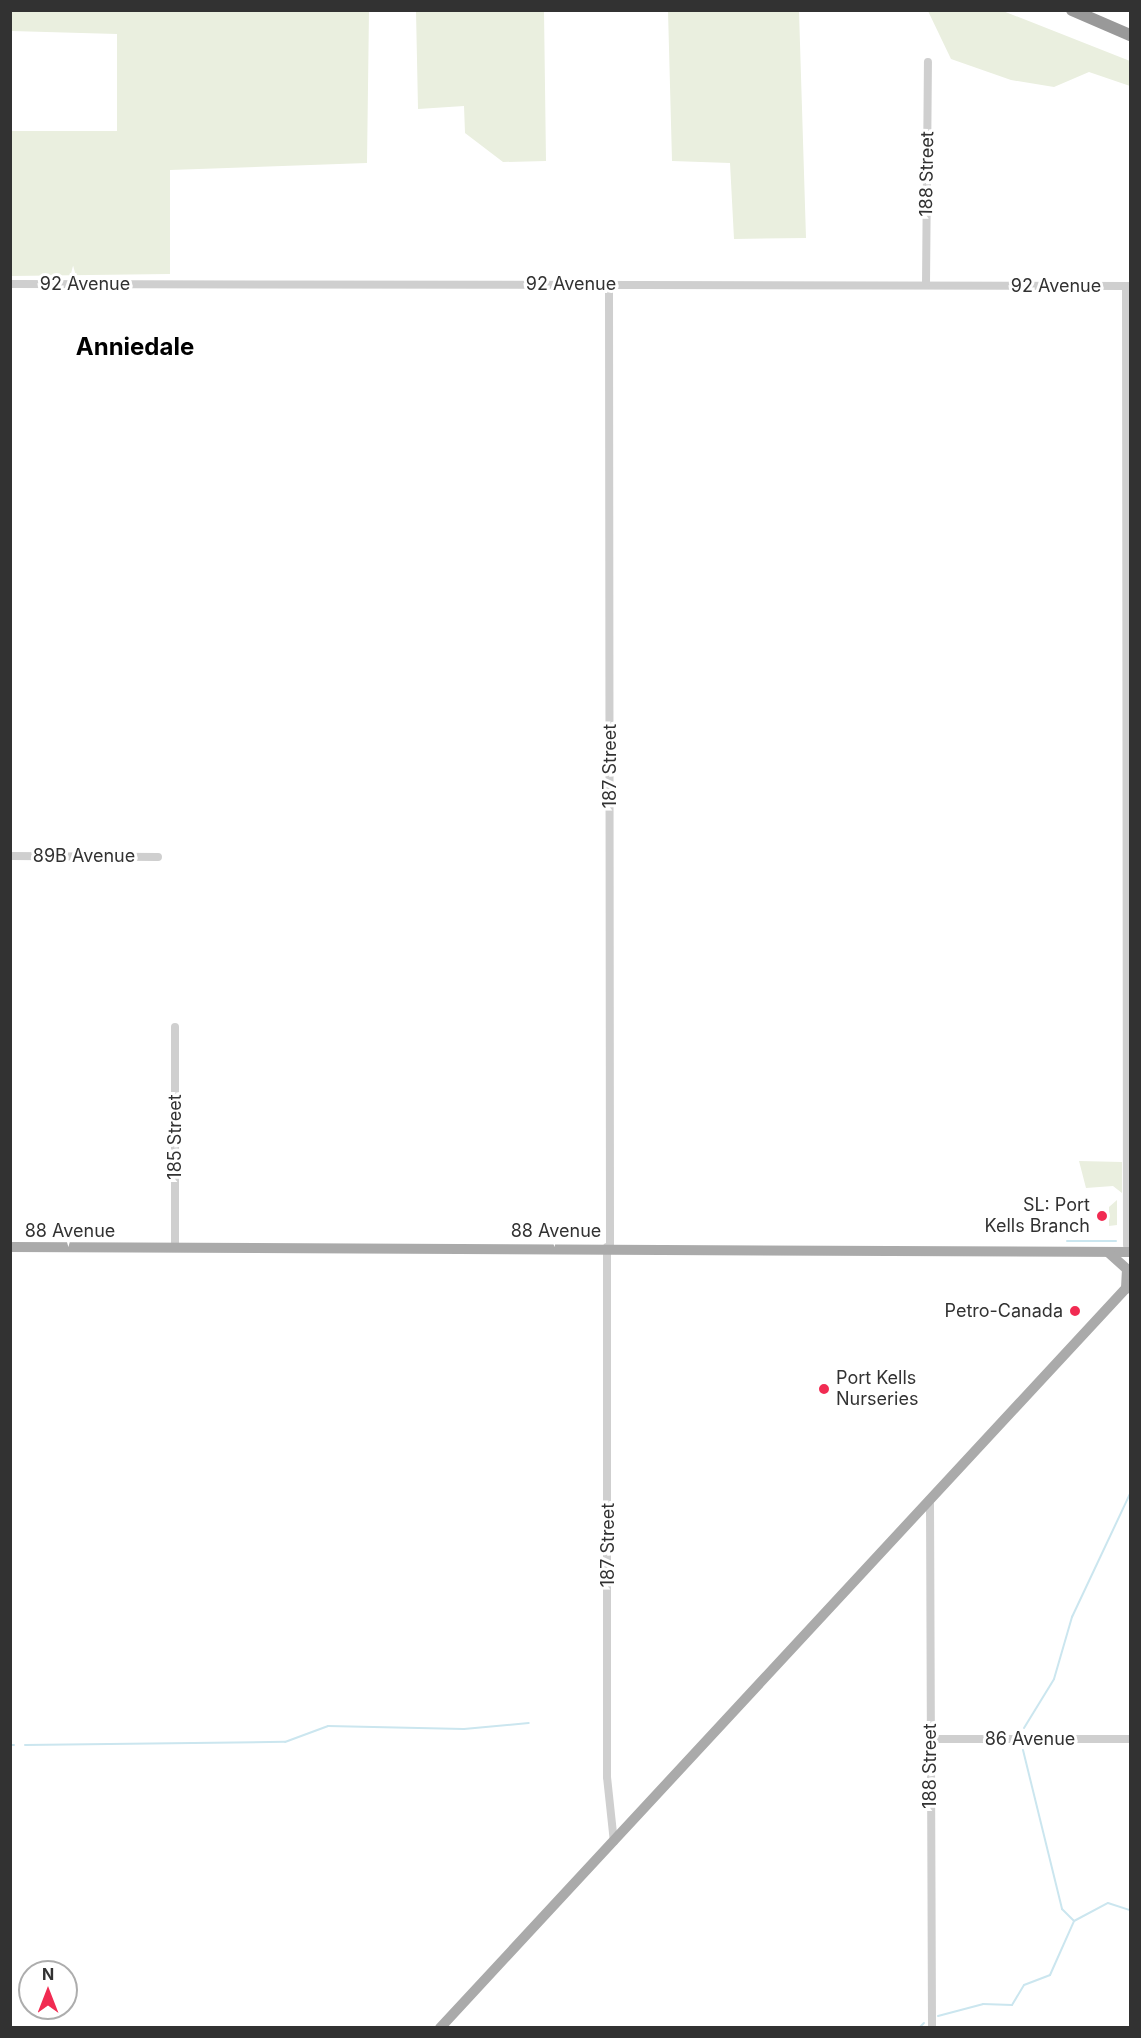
<!DOCTYPE html>
<html>
<head>
<meta charset="utf-8">
<style>
  body { margin:0 }
  #map { position:relative; width:1141px; height:2038px; overflow:hidden; background:#fff; font-family:Inter,sans-serif }
  div>[style] { position:absolute }
  [style*='--x'] { left:calc(var(--x)*1px); top:calc(var(--y)*1px); width:calc(var(--w)*1px); rotate:calc(var(--a)*1deg) }
  .green>* { inset:0; background:#eaefdf }
  .stream>* { height:2px; margin:-1px; padding:0 1px; transform-origin:1px; border-radius:1px; background:#cbe6ef }
  .minor>* { height:8px; margin:-4px; padding:0 4px; transform-origin:4px; border-radius:4px; background:#cfcfcf }
  .major>* { height:10px; margin:-5px; padding:0 5px; transform-origin:5px; border-radius:5px; background:#aaa }
  .highway>* { height:12px; margin:-6px; padding:0 6px; transform-origin:6px; border-radius:6px; background:#999 }
  .dots>* { width:16px; height:16px; translate:-50% -50%; box-sizing:border-box; border:3px solid #fff; border-radius:50% }
  span { translate:-50% -50%; white-space:nowrap; text-align:center; line-height:1.15; -webkit-text-stroke:6px #fff; paint-order:stroke }
  .street-label { font-size:18px; color:#323232 }
  .poi-label { font-size:18px; color:#323232 }
  .right { translate:-100% -50%; text-align:right }
  .left { translate:0 -50%; text-align:left }
  .district-label { font-size:24px; color:#000; font-weight:700 }
  .frame { position:absolute; inset:0; border:12px solid #323232; pointer-events:none }
  .north { position:absolute; left:18px; top:1960px; width:60px; height:60px; box-sizing:border-box; background:#fff; border:2px solid #adadad; border-radius:50%; rotate:0deg; font-size:16px; font-weight:700; line-height:24px; text-align:center; color:#323232 }
  .north::after { content:''; display:block; margin:auto; width:21px; height:27px; background:#f12b52; clip-path:polygon(50% 0,100% 100%,50% 72%,0 100%) }
</style>
</head>
<body>
<div id="map">
  <div class="green">
    <div style="clip-path:polygon(11px 10px,369px 11px,367px 163px,170px 170px,170px 274px,11px 276px,11px 131px,117px 131px,117px 34px,11px 31px)"></div>
    <div style="clip-path:polygon(416px 11px,544px 11px,546px 161px,503px 162px,465px 133px,464px 106px,418px 109px)"></div>
    <div style="clip-path:polygon(668px 11px,799px 11px,806px 238px,734px 239px,730px 163px,672px 161px)"></div>
    <div style="clip-path:polygon(928px 11px,1003px 11px,1130px 61px,1130px 86px,1089px 72px,1054px 87px,1011px 80px,951px 59px)"></div>
    <div style="clip-path:polygon(1079px 1161px,1122px 1162px,1122px 1193px,1113px 1186px,1086px 1188px)"></div>
    <div style="clip-path:polygon(1117px 1200px,1117px 1225px,1109px 1226px,1109px 1207px)"></div>
  </div>
  <div class="stream">
    <div style="--x:1067;--y:1241;--w:49;--a:0"></div>
    <div style="--x:1024;--y:1728;--w:57;--a:-58.5"></div>
    <div style="--x:1054;--y:1679;--w:65;--a:-73.8"></div>
    <div style="--x:1072;--y:1617;--w:136;--a:-64.8"></div>
    <div style="--x:10;--y:1745;--w:4;--a:0"></div>
    <div style="--x:25;--y:1745;--w:260;--a:-0.7"></div>
    <div style="--x:285;--y:1742;--w:46;--a:-20.4"></div>
    <div style="--x:328;--y:1726;--w:136;--a:1.3"></div>
    <div style="--x:464;--y:1729;--w:65;--a:-5.3"></div>
    <div style="--x:1023;--y:1750;--w:164;--a:76.2"></div>
    <div style="--x:1062;--y:1909;--w:16;--a:45"></div>
    <div style="--x:938;--y:2016;--w:47;--a:-14.9"></div>
    <div style="--x:983;--y:2004;--w:29;--a:2"></div>
    <div style="--x:1012;--y:2005;--w:23;--a:-59"></div>
    <div style="--x:1024;--y:1985;--w:28;--a:-21"></div>
    <div style="--x:1050;--y:1975;--w:59;--a:-66"></div>
    <div style="--x:1074;--y:1921;--w:38;--a:-28"></div>
    <div style="--x:1108;--y:1903;--w:23;--a:18"></div>
    <div style="--x:919;--y:2028;--w:7;--a:-45"></div>
  </div>
  <div class="minor">
    <div style="--x:10;--y:284;--w:1120;--a:0.1"></div>
    <div style="--x:609;--y:284;--w:963;--a:89.94"></div>
    <div style="--x:926;--y:285;--w:223;--a:-89.5"></div>
    <div style="--x:1126;--y:286;--w:959;--a:89.94"></div>
    <div style="--x:10;--y:856;--w:148;--a:0.4"></div>
    <div style="--x:175;--y:1027;--w:220;--a:90"></div>
    <div style="--x:607;--y:1247;--w:530;--a:90"></div>
    <div style="--x:607;--y:1777;--w:65;--a:83.9"></div>
    <div style="--x:930;--y:1504;--w:524;--a:89.78"></div>
    <div style="--x:930;--y:1739;--w:200;--a:0"></div>
  </div>
  <div class="major">
    <div style="--x:10;--y:1247;--w:1120;--a:0.26"></div>
    <div style="--x:1109;--y:1253;--w:24;--a:42"></div>
    <div style="--x:1127;--y:1269;--w:20;--a:93"></div>
    <div style="--x:440;--y:2028;--w:1015;--a:-47.16"></div>
  </div>
  <div class="highway">
    <div style="--x:1072;--y:10;--w:63;--a:23.3"></div>
  </div>
  <div class="dots">
    <div style="left:1102px;top:1216px;background:#f12b52"></div>
    <div style="left:1075px;top:1311px;background:#f12b52"></div>
    <div style="left:824px;top:1389px;background:#f12b52"></div>
  </div>
  <div class="street-label">
    <span style="left:927px;top:174px;rotate:-89deg">188 Street</span>
    <span style="left:85px;top:284px">92 Avenue</span>
    <span style="left:571px;top:284px">92 Avenue</span>
    <span style="left:1056px;top:286px">92 Avenue</span>
    <span style="left:610px;top:766px;rotate:-90deg">187 Street</span>
    <span style="left:84px;top:856px">89B Avenue</span>
    <span style="left:175px;top:1137px;rotate:-90deg">185 Street</span>
    <span style="left:70px;top:1231px">88 Avenue</span>
    <span style="left:556px;top:1231px">88 Avenue</span>
    <span style="left:608px;top:1545px;rotate:-90deg">187 Street</span>
    <span style="left:1030px;top:1739px">86 Avenue</span>
    <span style="left:930px;top:1766px;rotate:-90deg">188 Street</span>
  </div>
  <div class="poi-label">
    <span class="right" style="left:1090px;top:1216px">SL: Port<br>Kells Branch</span>
    <span class="right" style="left:1063px;top:1311px">Petro-Canada</span>
    <span class="left" style="left:836px;top:1389px">Port Kells<br>Nurseries</span>
  </div>
  <div class="district-label">
    <span style="left:135px;top:347px">Anniedale</span>
  </div>
  <div class="frame"></div>
  <div class="north">N</div>
</div>
</body>
</html>
